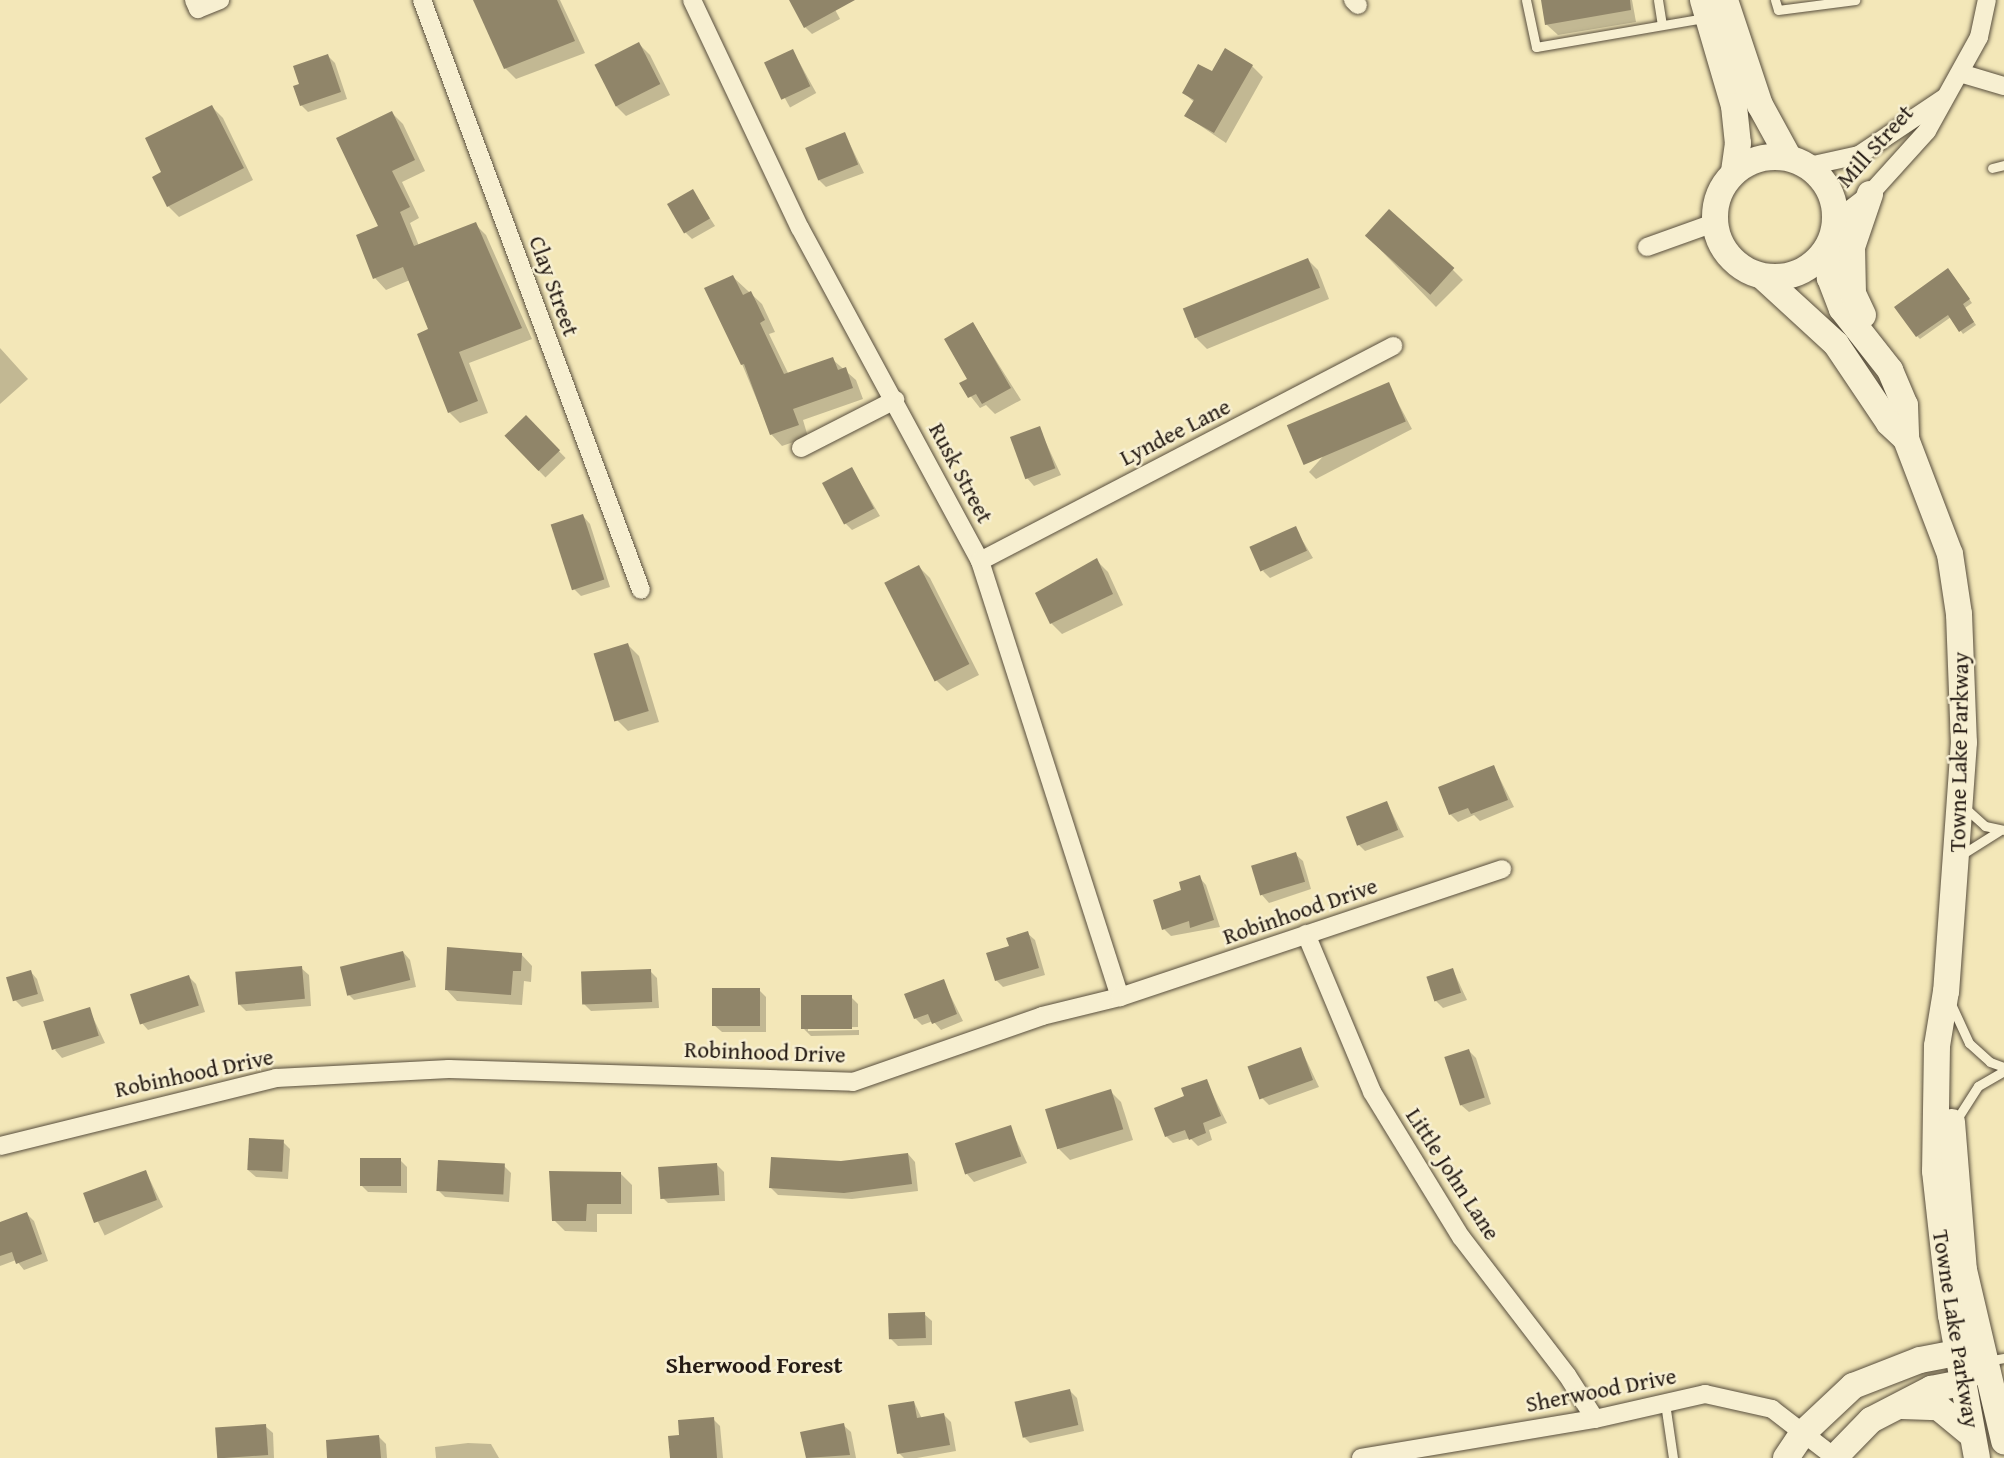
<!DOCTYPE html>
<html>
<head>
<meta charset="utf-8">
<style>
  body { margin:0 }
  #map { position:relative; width:2004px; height:1458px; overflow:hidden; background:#f3e7b8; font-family:"Gentium Book Plus",serif }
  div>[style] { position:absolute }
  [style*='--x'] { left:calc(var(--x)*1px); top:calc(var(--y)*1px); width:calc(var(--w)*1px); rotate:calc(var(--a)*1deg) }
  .shadow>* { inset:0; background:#0003; transform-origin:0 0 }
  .building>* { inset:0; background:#908569; transform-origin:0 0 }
  .roads { filter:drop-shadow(0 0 2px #584e3d) drop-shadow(0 0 2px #584e3d) }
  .service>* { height:9px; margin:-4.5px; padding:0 4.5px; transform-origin:4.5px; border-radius:4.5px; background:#f7efd1 }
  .minor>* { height:18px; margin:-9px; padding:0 9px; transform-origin:9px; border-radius:9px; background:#f7efd1 }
  .secondary>* { height:26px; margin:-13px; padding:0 13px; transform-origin:13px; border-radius:13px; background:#f7efd1 }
  .secondary>.ring { margin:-13px; padding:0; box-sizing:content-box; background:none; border:26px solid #f7efd1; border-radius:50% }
  span { translate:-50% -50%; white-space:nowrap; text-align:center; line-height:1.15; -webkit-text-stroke:5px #f7efd1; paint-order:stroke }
  .street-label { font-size:23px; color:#251b14 }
  .neighbourhood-label { font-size:24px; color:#251b14; font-weight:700 }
</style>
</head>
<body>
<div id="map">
  <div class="shadow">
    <div style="clip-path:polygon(475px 0,560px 0,585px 53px,516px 79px,505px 68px)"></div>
    <div style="clip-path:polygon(803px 0,830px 0,840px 19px,812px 34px,805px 27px)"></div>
    <div style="clip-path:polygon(1542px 0,1632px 0,1636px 22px,1558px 35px,1546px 24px)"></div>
    <div style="clip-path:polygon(639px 44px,650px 55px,670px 95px,626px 116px,615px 105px)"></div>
    <div style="left:793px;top:51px;width:48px;height:30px;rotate:61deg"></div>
    <div style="clip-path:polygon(328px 56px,335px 63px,347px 99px,308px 112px,301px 105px)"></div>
    <div style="clip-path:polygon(1252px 66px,1263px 77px,1226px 143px,1186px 116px,1194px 102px,1184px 93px,1213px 74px)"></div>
    <div style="clip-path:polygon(212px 107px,223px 118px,253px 180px,179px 217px,168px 206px,164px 172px)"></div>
    <div style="clip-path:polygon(392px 113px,403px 124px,425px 171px,402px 182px,419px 218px,410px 223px,419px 246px,475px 224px,486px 235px,532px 339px,469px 363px,488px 413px,460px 423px,449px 412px,430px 330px,410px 280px,386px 290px,375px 278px,358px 236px,380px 227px)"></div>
    <div style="clip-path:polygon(845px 134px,864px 173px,826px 187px,819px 180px)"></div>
    <div style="clip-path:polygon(693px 192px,715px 226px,692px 239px,685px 232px)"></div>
    <div style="clip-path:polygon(1365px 234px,1452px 269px,1463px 280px,1436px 307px)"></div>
    <div style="clip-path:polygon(1308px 260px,1318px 270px,1329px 299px,1207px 349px,1197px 339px,1185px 309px)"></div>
    <div style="clip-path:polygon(1951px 273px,1972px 303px,1965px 308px,1976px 325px,1963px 334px,1951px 317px,1920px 339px,1917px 336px)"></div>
    <div style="clip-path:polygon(733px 277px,762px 304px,775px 332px,769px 334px,789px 375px,832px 359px,856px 380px,863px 399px,803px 420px,808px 437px,782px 446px,771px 434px,742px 364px)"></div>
    <div style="clip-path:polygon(973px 324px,1021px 400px,995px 414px,986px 405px,980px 408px,961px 384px,969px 379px)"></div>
    <div style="clip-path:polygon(0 348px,28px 379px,0 404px)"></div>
    <div style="clip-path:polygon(1388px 384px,1412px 429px,1316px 479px,1309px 472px)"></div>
    <div style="left:526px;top:417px;width:57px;height:28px;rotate:46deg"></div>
    <div style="clip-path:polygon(1039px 428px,1061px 475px,1034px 486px,1027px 478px)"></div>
    <div style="clip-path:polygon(852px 469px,880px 516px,852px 530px,845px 523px)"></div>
    <div style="clip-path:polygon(583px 516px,590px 524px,610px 587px,581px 596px,574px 589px)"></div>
    <div style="clip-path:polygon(1295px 528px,1313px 558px,1270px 578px,1263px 571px)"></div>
    <div style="clip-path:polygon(1097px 561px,1108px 572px,1123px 605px,1062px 634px,1051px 623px)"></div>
    <div style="clip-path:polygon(919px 567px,930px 578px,979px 675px,947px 691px,936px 680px,886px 583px)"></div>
    <div style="clip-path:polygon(628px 645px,639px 656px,659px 722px,628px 731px,617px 720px)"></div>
    <div style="clip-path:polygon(1494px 767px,1514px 807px,1480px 821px,1474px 815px,1458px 822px,1450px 814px)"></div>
    <div style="clip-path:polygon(1387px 803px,1404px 837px,1365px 851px,1358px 844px)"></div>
    <div style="clip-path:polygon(1295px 854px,1303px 861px,1311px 889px,1269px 903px,1262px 895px)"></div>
    <div style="clip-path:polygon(1199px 877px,1206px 885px,1220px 927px,1171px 936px,1164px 929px,1184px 892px)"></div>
    <div style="clip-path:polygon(1027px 933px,1035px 940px,1045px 975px,1003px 987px,996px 980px)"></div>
    <div style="clip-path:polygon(403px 952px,410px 960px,416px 987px,354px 1000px,347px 993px)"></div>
    <div style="clip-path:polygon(521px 954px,532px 966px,531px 982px,524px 981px,522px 1005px,457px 1001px,446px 989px)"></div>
    <div style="clip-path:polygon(301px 968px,309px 975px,311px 1006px,246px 1011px,239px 1004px)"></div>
    <div style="clip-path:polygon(1453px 970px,1467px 1000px,1443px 1008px,1436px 1001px)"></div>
    <div style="clip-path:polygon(30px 971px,37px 979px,44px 1001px,22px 1007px,15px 1000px)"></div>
    <div style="clip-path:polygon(650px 971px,657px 978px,659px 1008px,591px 1011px,584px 1004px)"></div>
    <div style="clip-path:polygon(189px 977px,196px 984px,205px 1012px,148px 1030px,141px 1022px)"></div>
    <div style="clip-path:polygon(943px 981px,963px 1021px,941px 1030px,933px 1021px,922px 1025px,915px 1018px)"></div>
    <div style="clip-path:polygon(759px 990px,766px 997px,766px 1032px,722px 1032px,714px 1025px)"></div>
    <div style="clip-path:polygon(851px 997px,858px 1004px,858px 1027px,808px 1028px,808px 1031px,859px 1030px,859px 1035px,811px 1036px,804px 1029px)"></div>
    <div style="clip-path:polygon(89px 1009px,105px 1043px,62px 1058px,55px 1050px)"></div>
    <div style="clip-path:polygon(1301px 1049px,1319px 1087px,1269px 1105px,1262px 1098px)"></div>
    <div style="clip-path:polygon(1469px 1051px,1476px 1058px,1491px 1104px,1469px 1112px,1461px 1105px)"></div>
    <div style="clip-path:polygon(1206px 1081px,1227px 1123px,1209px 1130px,1212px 1140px,1198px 1146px,1190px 1138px,1173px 1143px,1166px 1136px,1187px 1098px)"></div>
    <div style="clip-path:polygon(1110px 1091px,1121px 1102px,1133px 1140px,1070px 1160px,1059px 1149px)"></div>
    <div style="clip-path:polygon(1010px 1127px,1027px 1163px,974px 1182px,967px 1174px)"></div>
    <div style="clip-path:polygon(283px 1142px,290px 1149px,288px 1179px,256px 1177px,248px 1170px)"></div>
    <div style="clip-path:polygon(908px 1154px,915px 1162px,918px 1191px,852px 1199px,778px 1195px,771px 1188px,842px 1163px)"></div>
    <div style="clip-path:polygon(400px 1160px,407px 1167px,407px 1193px,368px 1192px,361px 1185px)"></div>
    <div style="clip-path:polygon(717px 1165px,724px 1172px,725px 1201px,668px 1203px,661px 1196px)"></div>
    <div style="clip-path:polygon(504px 1166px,511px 1173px,509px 1202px,445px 1197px,438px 1190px)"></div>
    <div style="left:146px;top:1172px;width:39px;height:65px;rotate:64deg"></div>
    <div style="clip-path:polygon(621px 1174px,632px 1185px,632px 1214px,597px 1214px,597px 1232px,565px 1231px,554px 1220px)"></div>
    <div style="clip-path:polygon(27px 1214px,34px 1221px,48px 1261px,24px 1270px,16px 1260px,0 1266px,0 1224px)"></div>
    <div style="clip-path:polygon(924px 1314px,932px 1321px,932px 1345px,898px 1346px,891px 1339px)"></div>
    <div style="clip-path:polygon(1070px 1391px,1077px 1398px,1084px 1431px,1030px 1443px,1023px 1436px)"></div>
    <div style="clip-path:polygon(914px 1402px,922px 1419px,944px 1415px,951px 1422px,956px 1451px,917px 1458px,904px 1458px,899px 1453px)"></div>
    <div style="clip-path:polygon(713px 1419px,720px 1426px,723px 1458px,672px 1458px,681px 1437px)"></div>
    <div style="clip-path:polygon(843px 1425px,851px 1432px,856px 1458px,807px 1458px,802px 1433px)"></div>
    <div style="clip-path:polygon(265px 1426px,273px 1433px,274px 1458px,219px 1458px,217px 1429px)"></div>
    <div style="clip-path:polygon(379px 1437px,386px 1444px,387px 1458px,329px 1458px)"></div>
    <div style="clip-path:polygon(468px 1443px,491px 1444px,499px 1458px,436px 1458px,435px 1447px)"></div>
  </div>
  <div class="building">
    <div style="clip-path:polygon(473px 0,557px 0,575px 41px,504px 69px)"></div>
    <div style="clip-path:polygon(789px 0,855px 0,804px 28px)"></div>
    <div style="clip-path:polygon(1541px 0,1630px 0,1631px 10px,1545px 25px)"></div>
    <div style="left:639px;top:42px;width:47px;height:50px;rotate:63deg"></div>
    <div style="clip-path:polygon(1225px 48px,1253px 65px,1214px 133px,1184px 116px,1194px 100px,1182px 93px,1198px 64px,1212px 71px)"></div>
    <div style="left:793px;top:49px;width:41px;height:32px;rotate:65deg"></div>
    <div style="clip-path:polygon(328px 54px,341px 92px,300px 106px,293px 86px,299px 84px,293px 66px)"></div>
    <div style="clip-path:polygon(212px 105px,244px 168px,167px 207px,152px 177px,161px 172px,145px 138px)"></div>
    <div style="clip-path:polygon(392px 111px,415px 160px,392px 171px,410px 207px,400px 212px,414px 246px,476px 222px,522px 328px,459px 352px,478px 401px,448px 413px,417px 334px,428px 329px,403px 267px,373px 279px,356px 235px,378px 226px,336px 138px)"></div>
    <div style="left:845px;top:132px;width:35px;height:43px;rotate:68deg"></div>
    <div style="left:693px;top:189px;width:34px;height:30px;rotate:60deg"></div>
    <div style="left:1389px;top:209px;width:88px;height:36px;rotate:42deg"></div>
    <div style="left:1308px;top:258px;width:32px;height:135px;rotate:68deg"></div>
    <div style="clip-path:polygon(1948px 268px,1970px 299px,1963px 304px,1974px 322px,1959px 332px,1948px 315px,1916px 337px,1894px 307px)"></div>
    <div style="clip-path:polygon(733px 275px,743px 295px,751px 291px,765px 320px,760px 323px,784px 374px,833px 357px,838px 370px,846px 367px,853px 388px,793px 409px,799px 425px,770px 435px,744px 364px,741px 365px,704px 288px)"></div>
    <div style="clip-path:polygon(973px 322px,1011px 388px,982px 404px,976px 394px,968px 398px,959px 383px,967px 379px,944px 339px)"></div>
    <div style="left:1389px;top:382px;width:43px;height:111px;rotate:67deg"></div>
    <div style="left:526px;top:415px;width:49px;height:30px;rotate:46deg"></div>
    <div style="left:1040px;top:426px;width:45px;height:32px;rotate:70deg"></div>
    <div style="left:852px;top:467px;width:47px;height:34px;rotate:62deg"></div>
    <div style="left:583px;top:514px;width:69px;height:34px;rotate:72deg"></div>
    <div style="left:1296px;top:526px;width:27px;height:51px;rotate:66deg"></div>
    <div style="clip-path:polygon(1097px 558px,1113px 594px,1050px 624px,1035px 593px)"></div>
    <div style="left:919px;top:565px;width:111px;height:39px;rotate:63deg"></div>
    <div style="left:628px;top:643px;width:71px;height:36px;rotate:73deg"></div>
    <div style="clip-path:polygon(1494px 765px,1508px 800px,1471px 814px,1468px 808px,1449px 815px,1438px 787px)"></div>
    <div style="left:1387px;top:801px;width:31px;height:44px;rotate:69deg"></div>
    <div style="left:1296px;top:852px;width:31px;height:47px;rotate:73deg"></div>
    <div style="clip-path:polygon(1200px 875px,1214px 920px,1190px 928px,1189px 921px,1162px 930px,1153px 900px,1181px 890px,1179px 882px)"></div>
    <div style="clip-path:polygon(1028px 931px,1039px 968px,995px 981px,986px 953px,1009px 946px,1006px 938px)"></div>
    <div style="clip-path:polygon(447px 947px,522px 953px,521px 971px,513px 971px,511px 995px,445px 990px)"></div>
    <div style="left:403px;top:951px;width:30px;height:65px;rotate:76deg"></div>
    <div style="left:302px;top:966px;width:33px;height:67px;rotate:85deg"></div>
    <div style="left:1453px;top:968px;width:26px;height:28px;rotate:72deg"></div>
    <div style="left:651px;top:969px;width:33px;height:70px;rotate:88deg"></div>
    <div style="left:31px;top:970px;width:25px;height:26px;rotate:74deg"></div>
    <div style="left:189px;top:975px;width:32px;height:62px;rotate:72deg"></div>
    <div style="clip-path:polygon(944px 979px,957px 1014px,932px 1024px,928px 1014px,914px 1019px,904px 994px)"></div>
    <div style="left:712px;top:988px;width:48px;height:38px"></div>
    <div style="left:852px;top:995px;width:34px;height:51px;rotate:90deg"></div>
    <div style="left:90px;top:1007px;width:30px;height:49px;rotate:73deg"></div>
    <div style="left:1301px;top:1047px;width:35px;height:57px;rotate:70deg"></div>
    <div style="left:1469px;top:1049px;width:51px;height:26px;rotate:72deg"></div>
    <div style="clip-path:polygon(1207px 1079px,1221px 1116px,1203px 1123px,1206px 1133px,1189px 1140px,1185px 1130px,1165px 1137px,1154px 1108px,1184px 1096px,1181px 1088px)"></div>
    <div style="left:1111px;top:1089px;width:42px;height:69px;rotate:73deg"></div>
    <div style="left:1011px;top:1125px;width:33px;height:59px;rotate:72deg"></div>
    <div style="left:249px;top:1138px;width:35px;height:32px;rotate:3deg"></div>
    <div style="clip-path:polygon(908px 1153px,912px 1184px,844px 1193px,769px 1188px,771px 1157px,841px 1161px)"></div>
    <div style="left:360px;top:1158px;width:41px;height:28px"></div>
    <div style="left:438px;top:1160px;width:67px;height:31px;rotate:3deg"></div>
    <div style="left:717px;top:1163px;width:32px;height:59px;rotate:86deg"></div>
    <div style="left:146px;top:1170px;width:32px;height:67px;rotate:70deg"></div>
    <div style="clip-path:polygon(549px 1171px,621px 1172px,621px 1204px,587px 1204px,586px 1221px,552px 1221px)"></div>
    <div style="clip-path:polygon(27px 1212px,42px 1254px,16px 1264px,12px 1252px,0 1256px,0 1222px)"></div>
    <div style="left:925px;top:1312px;width:26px;height:37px;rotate:88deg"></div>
    <div style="left:1070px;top:1389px;width:37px;height:57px;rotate:77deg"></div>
    <div style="clip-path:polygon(914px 1401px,917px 1418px,944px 1413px,950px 1445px,897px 1454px,888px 1405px)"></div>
    <div style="clip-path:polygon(714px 1417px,717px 1458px,670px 1458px,668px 1436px,679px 1435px,678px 1420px)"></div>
    <div style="clip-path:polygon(844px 1423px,850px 1455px,806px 1458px,800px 1432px)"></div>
    <div style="left:266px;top:1424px;width:31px;height:51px;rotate:86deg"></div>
    <div style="clip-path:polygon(379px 1435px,381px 1458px,327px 1458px,326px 1440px)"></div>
  </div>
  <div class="roads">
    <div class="service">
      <div style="--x:1526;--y:0;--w:48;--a:78"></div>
      <div style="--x:1536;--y:47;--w:170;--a:-9.8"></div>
      <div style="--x:1658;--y:0;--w:24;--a:81"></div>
      <div style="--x:1775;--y:0;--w:10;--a:73"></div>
      <div style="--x:1778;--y:10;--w:78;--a:-7.4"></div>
      <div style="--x:1992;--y:168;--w:12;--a:-14"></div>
      <div style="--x:1964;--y:807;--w:28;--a:42"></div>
      <div style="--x:1985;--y:826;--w:19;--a:12"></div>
      <div style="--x:1961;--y:855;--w:45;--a:-32.3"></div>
      <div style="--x:1951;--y:1004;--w:43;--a:65.2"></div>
      <div style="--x:1969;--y:1043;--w:28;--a:42"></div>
      <div style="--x:1990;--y:1062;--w:15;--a:20"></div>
      <div style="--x:1955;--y:1122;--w:43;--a:-57.4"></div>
      <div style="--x:1978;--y:1086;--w:30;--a:-30"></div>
      <div style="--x:1987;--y:1361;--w:17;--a:-10"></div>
      <div style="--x:1665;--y:1403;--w:56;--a:81.7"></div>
    </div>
    <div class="minor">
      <div style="--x:194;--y:0;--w:10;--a:66"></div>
      <div style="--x:198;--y:9;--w:24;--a:-22"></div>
      <div style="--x:422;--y:0;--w:629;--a:69.64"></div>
      <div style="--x:692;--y:0;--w:252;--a:64.7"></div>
      <div style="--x:800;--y:228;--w:379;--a:61.6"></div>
      <div style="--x:980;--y:561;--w:458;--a:72.2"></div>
      <div style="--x:1353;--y:0;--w:7;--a:45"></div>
      <div style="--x:1960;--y:73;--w:46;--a:16.5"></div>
      <div style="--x:1809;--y:166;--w:51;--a:-12.4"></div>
      <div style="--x:1859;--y:155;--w:102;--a:-33.8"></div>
      <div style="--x:1835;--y:221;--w:44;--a:-37.6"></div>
      <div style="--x:1870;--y:194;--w:85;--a:-47.9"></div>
      <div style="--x:1927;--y:131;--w:107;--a:-61"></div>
      <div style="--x:1979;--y:37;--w:38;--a:-78"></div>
      <div style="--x:1647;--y:247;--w:71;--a:-19.7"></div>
      <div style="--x:801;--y:448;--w:106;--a:-27.1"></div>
      <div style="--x:980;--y:561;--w:466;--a:-27.5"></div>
      <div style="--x:1306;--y:934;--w:171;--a:67.3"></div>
      <div style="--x:1372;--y:1092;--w:170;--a:58.5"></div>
      <div style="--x:1461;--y:1237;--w:174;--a:52.5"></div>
      <div style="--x:1567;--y:1375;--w:52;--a:57.5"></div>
      <div style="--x:0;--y:1146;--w:284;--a:-13.8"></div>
      <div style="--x:276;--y:1078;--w:173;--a:-3"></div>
      <div style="--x:449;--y:1069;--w:404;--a:1.8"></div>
      <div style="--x:853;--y:1082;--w:200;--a:-19.2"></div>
      <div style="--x:1042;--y:1016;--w:80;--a:-13.7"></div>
      <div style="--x:1120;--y:997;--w:403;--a:-18.5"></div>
      <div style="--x:1361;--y:1458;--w:237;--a:-9.5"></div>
      <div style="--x:1595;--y:1419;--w:113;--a:-12.8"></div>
      <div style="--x:1705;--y:1394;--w:69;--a:12.6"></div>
      <div style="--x:1772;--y:1409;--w:78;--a:37.7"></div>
    </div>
    <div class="secondary">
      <div style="--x:1703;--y:0;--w:110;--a:73.7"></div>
      <div style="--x:1734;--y:106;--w:37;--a:84"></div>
      <div style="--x:1738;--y:143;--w:28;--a:98"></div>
      <div style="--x:1725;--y:0;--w:111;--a:71.6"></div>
      <div style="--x:1760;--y:105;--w:60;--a:61.3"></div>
      <div class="ring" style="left:1715px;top:157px;width:94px;height:94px"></div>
      <div style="--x:1831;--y:241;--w:37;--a:92"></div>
      <div style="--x:1830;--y:278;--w:33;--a:69"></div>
      <div style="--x:1842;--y:309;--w:78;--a:51.8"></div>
      <div style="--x:1890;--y:370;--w:38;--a:67"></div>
      <div style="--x:1905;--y:405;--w:34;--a:88"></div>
      <div style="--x:1906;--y:439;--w:123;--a:69.1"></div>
      <div style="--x:1950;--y:554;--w:61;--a:81.5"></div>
      <div style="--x:1959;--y:614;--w:128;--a:87.8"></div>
      <div style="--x:1964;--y:742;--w:250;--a:94.1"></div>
      <div style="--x:1946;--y:991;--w:56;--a:99.3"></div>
      <div style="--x:1937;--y:1046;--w:125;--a:90.9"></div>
      <div style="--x:1935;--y:1171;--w:145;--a:83.7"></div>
      <div style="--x:1951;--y:1315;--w:145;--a:79.7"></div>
      <div style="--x:1763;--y:277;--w:99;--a:42.5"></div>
      <div style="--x:1836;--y:344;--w:95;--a:56.1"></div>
      <div style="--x:1889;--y:423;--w:23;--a:43"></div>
      <div style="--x:1863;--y:315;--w:23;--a:-115"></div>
      <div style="--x:1853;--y:294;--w:47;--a:-91.2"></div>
      <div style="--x:1852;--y:247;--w:56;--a:-71.2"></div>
      <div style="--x:1952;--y:1122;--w:148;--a:85.4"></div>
      <div style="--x:1964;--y:1270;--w:176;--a:76.8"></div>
      <div style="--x:1902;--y:1406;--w:36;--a:2"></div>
      <div style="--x:1938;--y:1407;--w:44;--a:39.5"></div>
      <div style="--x:1786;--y:1458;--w:30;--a:-56"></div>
      <div style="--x:1803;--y:1433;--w:69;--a:-43.2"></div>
      <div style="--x:1853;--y:1386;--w:72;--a:-21.2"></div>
      <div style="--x:1920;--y:1360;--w:37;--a:-11"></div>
      <div style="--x:1956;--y:1353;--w:18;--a:16"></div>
      <div style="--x:1834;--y:1458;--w:53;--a:-45.8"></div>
      <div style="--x:1871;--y:1420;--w:68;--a:-27.3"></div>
      <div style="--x:1931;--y:1389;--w:31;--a:-11"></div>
      <div style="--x:1961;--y:1383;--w:16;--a:-43"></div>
    </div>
  </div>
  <div class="street-label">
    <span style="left:1875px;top:146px;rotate:-48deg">Mill Street</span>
    <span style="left:554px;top:286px;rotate:70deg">Clay Street</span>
    <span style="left:1175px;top:432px;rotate:-27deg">Lyndee Lane</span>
    <span style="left:961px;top:473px;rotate:62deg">Rusk Street</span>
    <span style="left:1959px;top:752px;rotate:-89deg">Towne Lake Parkway</span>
    <span style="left:1300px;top:911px;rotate:-19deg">Robinhood Drive</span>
    <span style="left:765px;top:1052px;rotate:2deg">Robinhood Drive</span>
    <span style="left:194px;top:1073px;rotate:-12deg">Robinhood Drive</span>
    <span style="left:1453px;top:1174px;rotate:57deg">Little John Lane</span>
    <span style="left:1956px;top:1329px;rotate:81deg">Towne Lake Parkway</span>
    <span style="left:1601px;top:1390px;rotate:-11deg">Sherwood Drive</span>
  </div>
  <div class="neighbourhood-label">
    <span style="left:754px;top:1365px">Sherwood Forest</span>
  </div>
</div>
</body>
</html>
